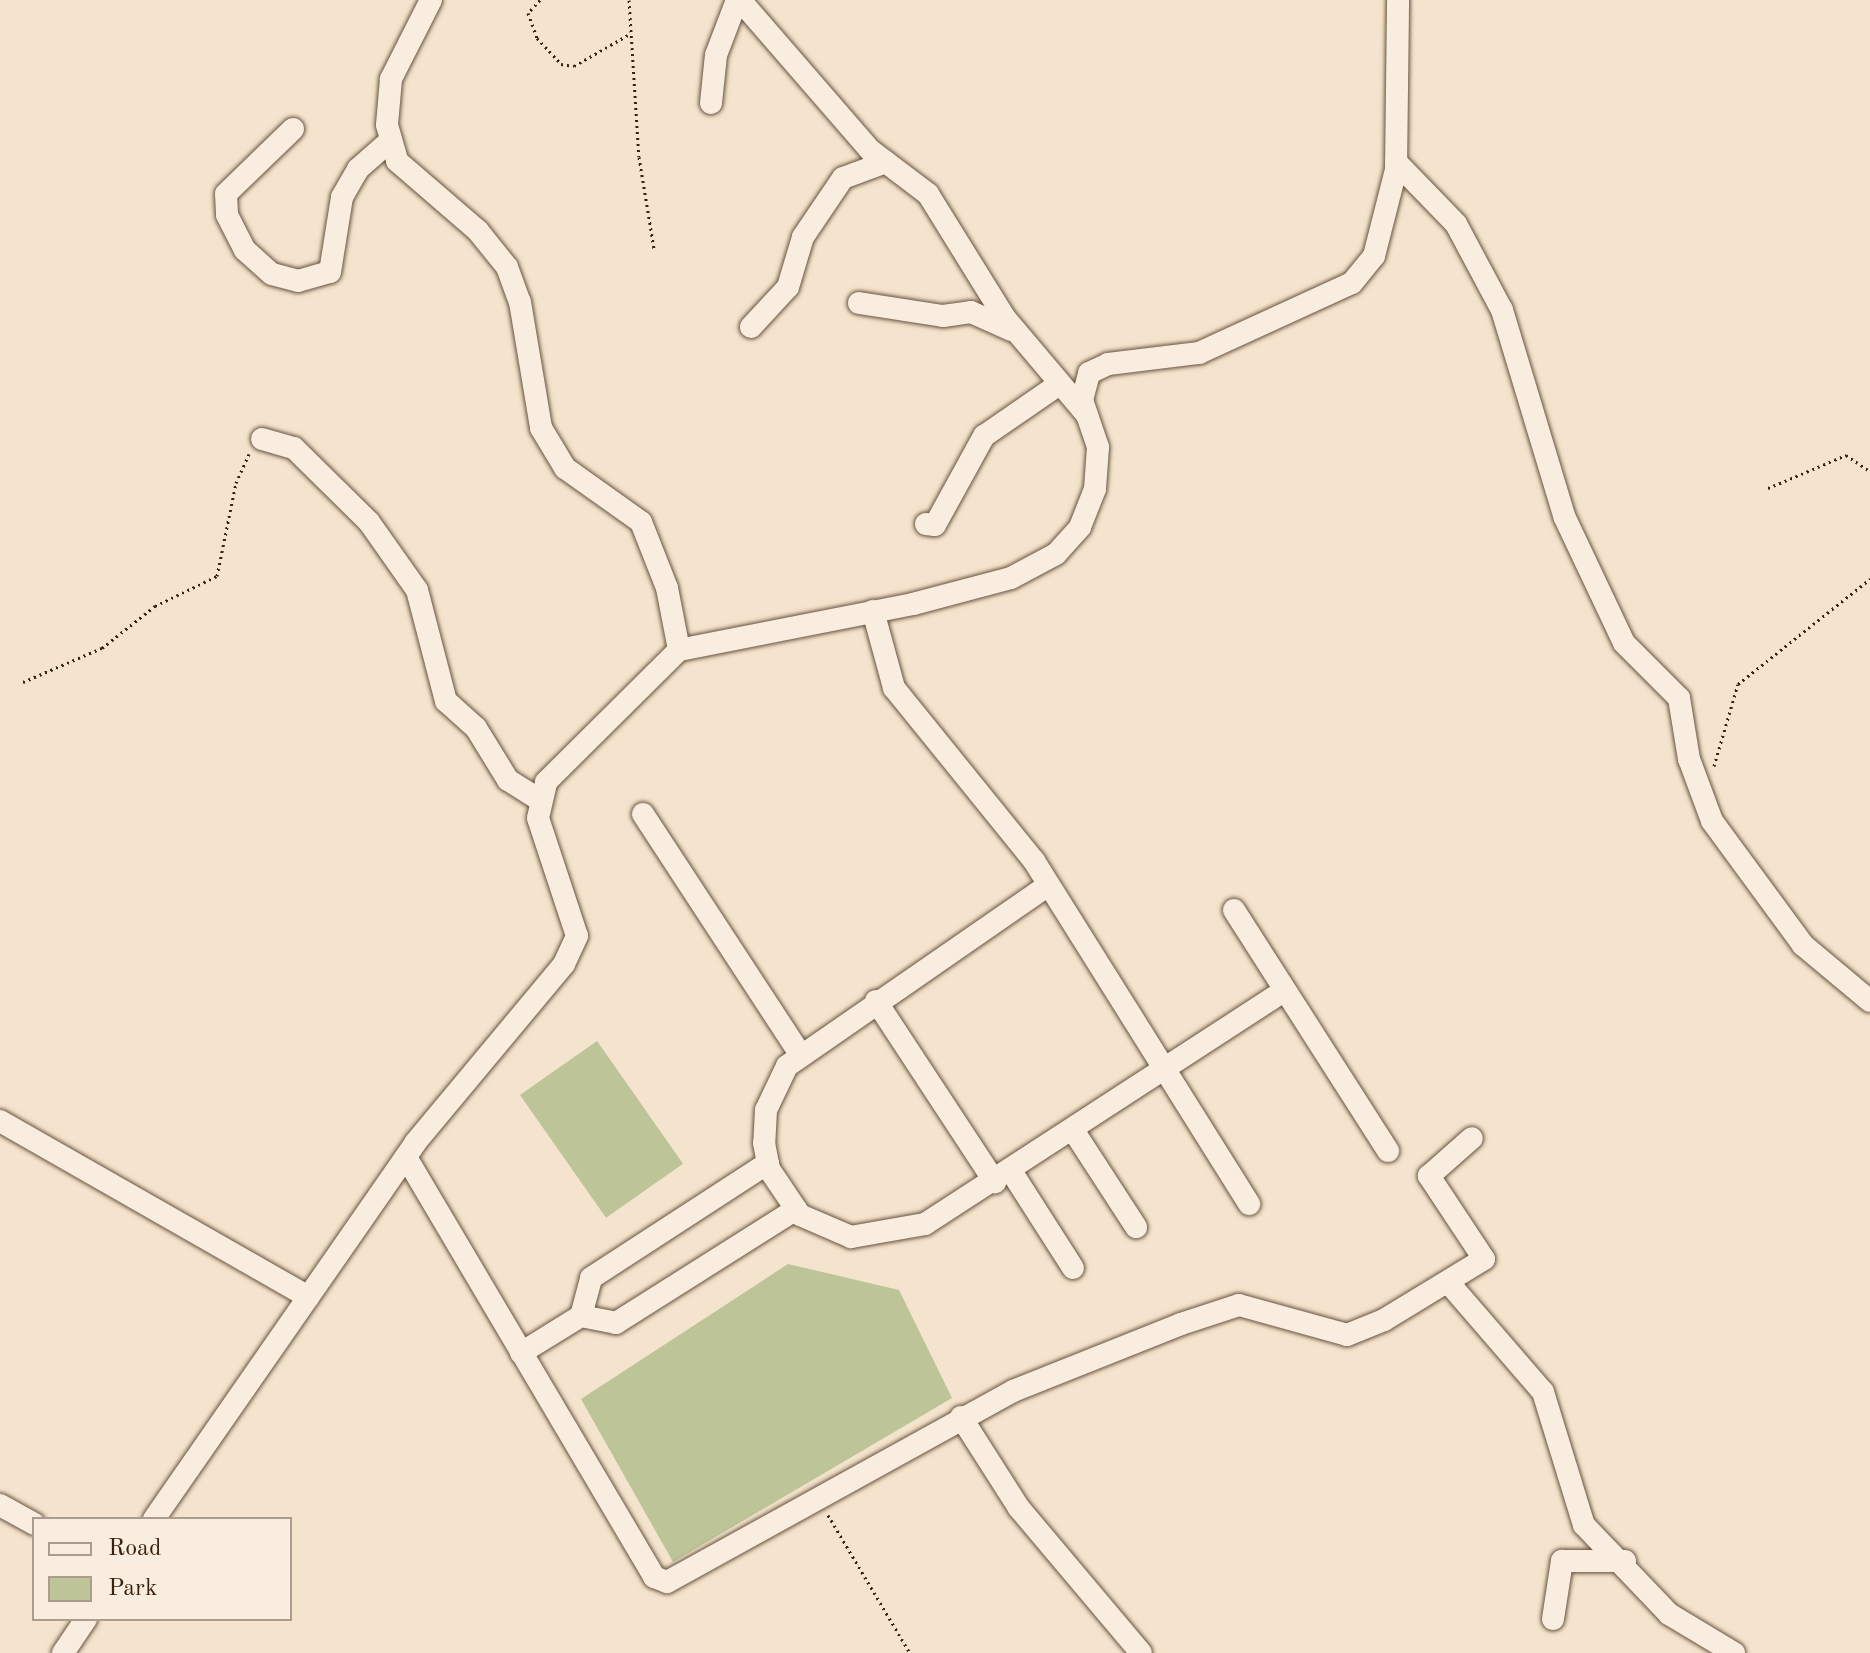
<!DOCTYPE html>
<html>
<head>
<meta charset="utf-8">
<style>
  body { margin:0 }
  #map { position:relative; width:1870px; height:1653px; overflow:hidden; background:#f5e4cd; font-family:"Old Standard TT",serif }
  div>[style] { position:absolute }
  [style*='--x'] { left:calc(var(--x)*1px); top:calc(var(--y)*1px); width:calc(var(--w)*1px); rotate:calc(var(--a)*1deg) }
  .green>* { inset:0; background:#bcc498; transform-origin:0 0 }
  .path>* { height:3px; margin-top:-1.5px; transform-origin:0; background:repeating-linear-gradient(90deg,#38220e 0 2px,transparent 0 6px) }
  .roads { filter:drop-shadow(0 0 2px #67523e) drop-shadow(0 0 2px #67523e) }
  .minor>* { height:22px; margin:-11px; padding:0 11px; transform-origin:11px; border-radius:11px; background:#f8edde }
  span { translate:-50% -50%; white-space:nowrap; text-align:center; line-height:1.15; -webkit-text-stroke:7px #f8edde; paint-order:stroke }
  .legend { position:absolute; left:32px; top:1517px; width:260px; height:104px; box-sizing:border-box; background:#f8edde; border:2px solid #ab9c8b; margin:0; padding:10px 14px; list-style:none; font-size:24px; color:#38220e }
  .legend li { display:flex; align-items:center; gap:16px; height:40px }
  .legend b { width:40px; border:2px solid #ab9c8b }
</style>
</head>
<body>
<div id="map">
  <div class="green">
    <div style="left:597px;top:1041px;width:150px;height:94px;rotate:55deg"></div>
    <div style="clip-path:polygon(788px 1264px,899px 1290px,952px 1398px,673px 1562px,581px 1399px)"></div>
  </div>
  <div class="path">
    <div style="--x:540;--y:0;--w:18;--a:133"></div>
    <div style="--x:528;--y:13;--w:27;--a:70"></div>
    <div style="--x:537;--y:38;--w:35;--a:47"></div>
    <div style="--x:561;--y:64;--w:13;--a:9"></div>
    <div style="--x:574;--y:66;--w:62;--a:-29.9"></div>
    <div style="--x:629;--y:0;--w:157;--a:86.4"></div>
    <div style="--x:639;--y:157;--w:93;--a:80.7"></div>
    <div style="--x:1768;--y:488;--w:85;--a:-22.9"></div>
    <div style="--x:1846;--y:455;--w:29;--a:34"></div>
    <div style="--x:23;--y:682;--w:86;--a:-23.3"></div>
    <div style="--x:102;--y:648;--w:68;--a:-38.4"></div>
    <div style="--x:155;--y:606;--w:69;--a:-25.8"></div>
    <div style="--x:217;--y:576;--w:95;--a:-78.5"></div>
    <div style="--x:236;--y:483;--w:32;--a:-66"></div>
    <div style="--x:1714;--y:766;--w:85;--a:-73.7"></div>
    <div style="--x:1738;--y:684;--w:169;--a:-38.5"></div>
    <div style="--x:828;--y:1515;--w:161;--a:59.3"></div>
  </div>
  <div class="roads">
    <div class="minor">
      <div style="--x:431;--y:0;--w:89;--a:116.9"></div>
      <div style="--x:391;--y:79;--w:46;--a:95"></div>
      <div style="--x:387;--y:125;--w:37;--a:74"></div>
      <div style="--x:397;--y:161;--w:107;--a:40.8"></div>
      <div style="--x:478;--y:231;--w:46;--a:51.1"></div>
      <div style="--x:507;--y:267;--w:37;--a:70"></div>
      <div style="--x:520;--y:302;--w:128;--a:80.5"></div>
      <div style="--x:541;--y:428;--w:47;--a:59"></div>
      <div style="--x:565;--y:468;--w:93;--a:35.4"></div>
      <div style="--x:641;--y:522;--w:71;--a:68.5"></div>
      <div style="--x:667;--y:588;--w:63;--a:79"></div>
      <div style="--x:740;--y:0;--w:198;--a:49.1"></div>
      <div style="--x:870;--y:150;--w:73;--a:37.2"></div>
      <div style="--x:928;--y:194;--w:146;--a:58.2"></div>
      <div style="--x:1005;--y:318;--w:126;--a:49.8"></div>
      <div style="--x:711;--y:103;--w:48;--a:-84.1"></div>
      <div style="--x:716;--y:55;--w:59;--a:-69.1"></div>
      <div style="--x:293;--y:129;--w:93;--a:135.9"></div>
      <div style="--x:226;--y:194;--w:21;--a:87"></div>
      <div style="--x:227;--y:215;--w:39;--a:63"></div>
      <div style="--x:245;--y:250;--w:36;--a:42"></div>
      <div style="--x:272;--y:274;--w:27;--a:15"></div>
      <div style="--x:298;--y:281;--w:33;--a:-16"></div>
      <div style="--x:330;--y:272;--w:76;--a:-80.9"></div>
      <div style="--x:342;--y:197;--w:32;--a:-60"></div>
      <div style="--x:358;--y:169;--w:44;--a:-41.3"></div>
      <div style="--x:1396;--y:162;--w:86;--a:45.9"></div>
      <div style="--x:1456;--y:224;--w:98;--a:61.9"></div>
      <div style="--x:1502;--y:310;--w:215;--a:73.2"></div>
      <div style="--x:1564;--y:516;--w:140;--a:64.7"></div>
      <div style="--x:1624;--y:643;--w:78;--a:45"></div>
      <div style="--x:1679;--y:698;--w:62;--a:80.7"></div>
      <div style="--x:1689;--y:759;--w:66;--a:69.6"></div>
      <div style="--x:1712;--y:821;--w:154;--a:53.7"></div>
      <div style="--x:1803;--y:945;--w:87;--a:39.9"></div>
      <div style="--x:859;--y:303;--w:85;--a:8.8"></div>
      <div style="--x:943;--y:316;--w:28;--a:-8"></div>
      <div style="--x:971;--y:312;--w:44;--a:24.2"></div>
      <div style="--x:751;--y:327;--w:54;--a:-47.2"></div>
      <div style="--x:788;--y:287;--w:52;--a:-73.3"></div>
      <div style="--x:803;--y:237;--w:71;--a:-55.9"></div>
      <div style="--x:843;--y:178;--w:46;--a:-20.4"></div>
      <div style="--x:262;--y:439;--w:33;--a:16"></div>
      <div style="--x:294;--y:448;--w:105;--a:44.6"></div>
      <div style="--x:369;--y:522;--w:83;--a:54.8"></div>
      <div style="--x:417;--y:590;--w:115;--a:75.4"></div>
      <div style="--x:446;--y:701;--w:40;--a:42"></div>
      <div style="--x:476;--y:728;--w:61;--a:58.4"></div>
      <div style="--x:508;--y:780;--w:36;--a:32"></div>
      <div style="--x:926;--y:524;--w:9;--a:6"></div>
      <div style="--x:935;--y:525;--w:102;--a:-61.2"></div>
      <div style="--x:984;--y:436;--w:90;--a:-34.6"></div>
      <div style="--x:873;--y:611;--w:80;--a:74.7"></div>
      <div style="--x:894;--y:688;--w:223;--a:51"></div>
      <div style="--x:1034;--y:861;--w:405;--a:57.9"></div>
      <div style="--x:643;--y:814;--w:287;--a:56.8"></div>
      <div style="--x:1047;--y:886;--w:316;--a:145.3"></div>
      <div style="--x:787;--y:1066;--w:49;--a:115.5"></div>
      <div style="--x:766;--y:1110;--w:33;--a:93"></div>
      <div style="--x:764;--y:1143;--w:26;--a:79"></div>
      <div style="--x:769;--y:1169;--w:55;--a:56"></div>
      <div style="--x:800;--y:1215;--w:56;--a:23.3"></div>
      <div style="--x:851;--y:1237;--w:75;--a:-10"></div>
      <div style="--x:925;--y:1224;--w:429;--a:-33"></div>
      <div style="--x:1234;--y:910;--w:286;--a:57.4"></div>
      <div style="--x:876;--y:1001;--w:217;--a:56.7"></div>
      <div style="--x:0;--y:1121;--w:355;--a:29.7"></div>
      <div style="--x:1073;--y:1130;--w:116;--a:57"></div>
      <div style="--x:406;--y:1157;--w:488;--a:59.4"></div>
      <div style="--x:654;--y:1577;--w:14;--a:21"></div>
      <div style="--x:667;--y:1582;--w:395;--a:-28.9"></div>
      <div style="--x:1013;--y:1391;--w:181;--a:-21.7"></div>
      <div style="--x:1181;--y:1324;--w:61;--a:-18.1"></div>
      <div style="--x:1239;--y:1305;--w:112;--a:15.5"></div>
      <div style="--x:1347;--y:1335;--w:40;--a:-22"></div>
      <div style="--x:1384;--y:1320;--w:117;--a:-31.4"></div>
      <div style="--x:1484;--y:1259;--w:100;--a:-123.5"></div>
      <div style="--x:1429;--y:1176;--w:57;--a:-41.5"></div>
      <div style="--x:1011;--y:1171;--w:115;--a:57.4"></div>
      <div style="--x:1448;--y:1282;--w:145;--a:49.2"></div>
      <div style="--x:1543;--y:1392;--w:139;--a:72.9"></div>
      <div style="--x:1584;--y:1525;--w:123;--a:46.3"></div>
      <div style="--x:1669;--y:1614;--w:76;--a:31"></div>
      <div style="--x:581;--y:1316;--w:39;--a:-75"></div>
      <div style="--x:591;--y:1278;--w:211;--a:-33"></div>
      <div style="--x:521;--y:1353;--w:70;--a:-31.7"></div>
      <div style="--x:581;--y:1316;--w:36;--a:11"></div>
      <div style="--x:616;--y:1323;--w:213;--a:-32.3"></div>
      <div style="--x:961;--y:1417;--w:108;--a:57.5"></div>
      <div style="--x:1019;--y:1508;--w:189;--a:49.9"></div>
      <div style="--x:0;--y:1505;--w:39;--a:29"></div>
      <div style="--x:154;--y:1519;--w:458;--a:-55.2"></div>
      <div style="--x:415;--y:1143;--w:233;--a:-50.2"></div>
      <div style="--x:564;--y:964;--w:31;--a:-65"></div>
      <div style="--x:577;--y:936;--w:124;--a:-108.3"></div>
      <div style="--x:538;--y:818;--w:37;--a:-77"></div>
      <div style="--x:546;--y:782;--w:187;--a:-44.8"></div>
      <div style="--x:679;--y:650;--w:238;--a:-11.1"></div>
      <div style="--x:913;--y:604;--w:101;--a:-14.9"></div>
      <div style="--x:1011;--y:578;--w:51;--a:-28.1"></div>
      <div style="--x:1056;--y:554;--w:36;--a:-48"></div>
      <div style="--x:1080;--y:527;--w:41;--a:-68.5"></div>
      <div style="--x:1095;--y:489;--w:42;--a:-85.9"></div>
      <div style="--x:1098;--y:447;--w:50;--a:-108.8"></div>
      <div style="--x:1082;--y:400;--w:28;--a:-75"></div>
      <div style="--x:1089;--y:373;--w:21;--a:-25"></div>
      <div style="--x:1108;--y:364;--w:92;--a:-6.9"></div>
      <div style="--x:1199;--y:353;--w:168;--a:-24.6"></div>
      <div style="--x:1352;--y:283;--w:35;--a:-51"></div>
      <div style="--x:1374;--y:256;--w:89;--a:-75.7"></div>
      <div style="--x:1396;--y:170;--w:170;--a:-89.3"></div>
      <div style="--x:1553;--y:1619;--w:59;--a:-81.2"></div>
      <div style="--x:1562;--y:1561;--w:63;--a:0"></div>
      <div style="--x:63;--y:1653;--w:41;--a:-55.9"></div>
    </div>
  </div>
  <ul class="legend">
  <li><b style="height:10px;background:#f8edde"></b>Road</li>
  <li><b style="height:22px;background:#bcc498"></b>Park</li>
  </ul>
</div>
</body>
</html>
